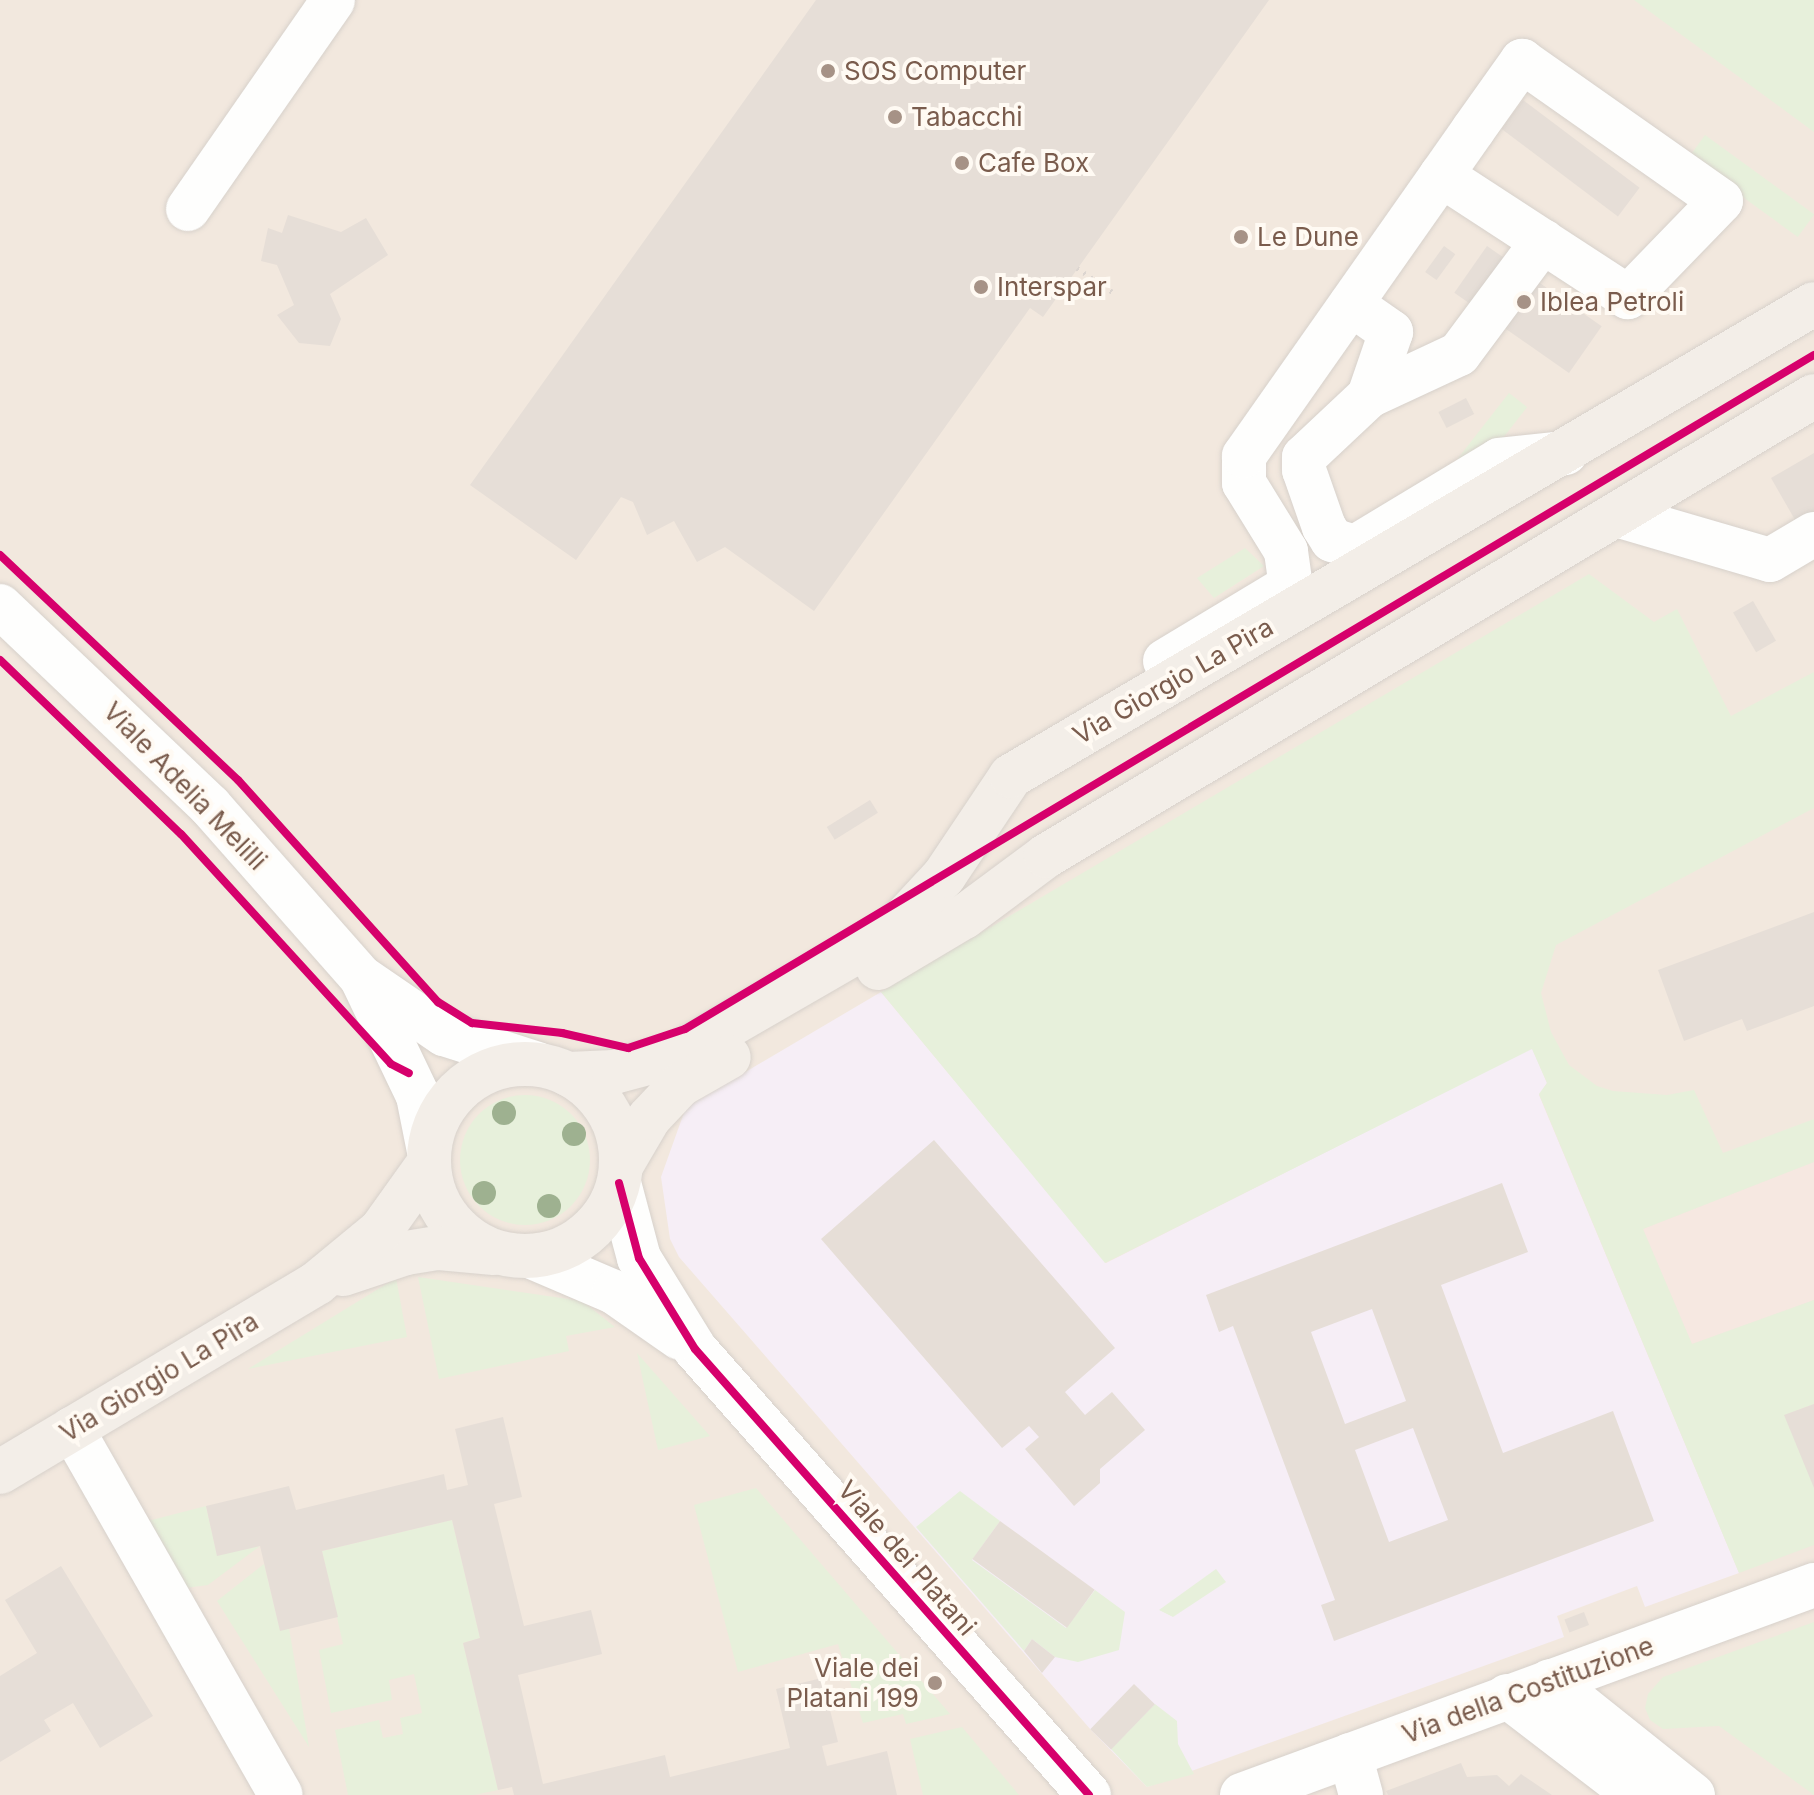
<!DOCTYPE html>
<html>
<head>
<meta charset="utf-8">
<style>
  body { margin:0 }
  #map { position:relative; width:1814px; height:1795px; overflow:hidden; background:#f9f5f0; font-family:Inter,sans-serif }
  div>[style] { position:absolute }
  [style*='--x'] { left:calc(var(--x)*1px); top:calc(var(--y)*1px); width:calc(var(--w)*1px); rotate:calc(var(--a)*1deg) }
  .residential>* { inset:0; background:#f2e8de; transform-origin:0 0 }
  .commercial>* { inset:0; background:#f6e8e1 }
  .education>* { inset:0; background:#f6eef6 }
  .green>* { inset:0; background:#e7f0db; transform-origin:0 0 }
  .round { border-radius:50% }
  .building>* { inset:0; background:#e6ded7; transform-origin:0 0 }
  .path>* { height:5px; margin-top:-2.5px; transform-origin:0; background:repeating-linear-gradient(90deg,#dcd5d0 0 2px,transparent 0 8px) }
  .roads { filter:drop-shadow(0 0 2px #d7d1cb) drop-shadow(0 0 2px #d7d1cb) }
  .minor>* { height:44px; margin:-22px; padding:0 22px; transform-origin:22px; border-radius:22px; background:#fefefd }
  .major>* { height:44px; margin:-22px; padding:0 22px; transform-origin:22px; border-radius:22px; background:#f3eee8 }
  .major>.ring { margin:-22px; padding:0; box-sizing:content-box; background:none; border:44px solid #f3eee8; border-radius:50% }
  .cycleway>* { height:8px; margin:-4px; padding:0 4px; transform-origin:4px; border-radius:4px; background:#d6006c }
  .trees>* { width:24px; height:24px; margin:-12px; border-radius:50%; background:#9eb190 }
  .dots>* { width:22px; height:22px; translate:-50% -50%; box-sizing:border-box; border:4px solid #fffaf3; border-radius:50% }
  span { translate:-50% -50%; white-space:nowrap; text-align:center; line-height:1.15; -webkit-text-stroke:8px #fffaf3; paint-order:stroke }
  .poi-label { font-size:26px; color:#7a5c4d }
  .left { translate:0 -50%; text-align:left }
  .right { translate:-100% -50%; text-align:right }
  .street-label { font-size:26px; color:#7a5c4d }
</style>
</head>
<body>
<div id="map">
  <div class="residential">
    <div style="left:0;top:0;width:1814px;height:1795px"></div>
  </div>
  <div class="commercial">
    <div style="clip-path:polygon(1814px 1162px,1814px 1300px,1692px 1344px,1643px 1229px)"></div>
  </div>
  <div class="education">
    <div style="clip-path:polygon(881px 992px,1106px 1263px,1532px 1048px,1547px 1083px,1539px 1095px,1739px 1573px,1645px 1607px,1637px 1586px,1557px 1616px,1564px 1637px,1147px 1787px,1091px 1730px,679px 1257px,670px 1239px,661px 1177px,686px 1107px)"></div>
  </div>
  <div class="green">
    <div style="clip-path:polygon(1634px 0,1814px 0,1814px 132px)"></div>
    <div style="left:1705px;top:135px;width:135px;height:28px;rotate:36deg"></div>
    <div style="left:1509px;top:393px;width:23px;height:196px;rotate:38deg"></div>
    <div style="clip-path:polygon(1245px 548px,1264px 566px,1214px 598px,1197px 578px)"></div>
    <div style="clip-path:polygon(1589px 574px,1654px 622px,1677px 609px,1731px 716px,1814px 672px,1814px 808px,1556px 945px,1541px 993px,1551px 1032px,1569px 1065px,1597px 1086px,1613px 1091px,1667px 1095px,1694px 1090px,1723px 1153px,1814px 1119px,1814px 1162px,1643px 1229px,1692px 1344px,1814px 1300px,1814px 1404px,1785px 1415px,1814px 1484px,1814px 1545px,1739px 1573px,1539px 1094px,1547px 1083px,1532px 1049px,1105px 1263px,881px 992px)"></div>
    <div class="round" style="left:460px;top:1095px;width:130px;height:130px"></div>
    <div style="clip-path:polygon(418px 1277px,582px 1301px,615px 1327px,566px 1336px,569px 1351px,439px 1379px)"></div>
    <div style="clip-path:polygon(396px 1278px,407px 1337px,248px 1369px)"></div>
    <div style="clip-path:polygon(637px 1353px,710px 1436px,658px 1450px)"></div>
    <div style="clip-path:polygon(756px 1488px,950px 1714px,906px 1724px,903px 1714px,863px 1723px,838px 1644px,738px 1672px,694px 1505px)"></div>
    <div style="clip-path:polygon(960px 1491px,1000px 1521px,972px 1560px,1066px 1628px,1095px 1590px,1125px 1612px,1119px 1650px,1078px 1662px,1055px 1657px,1032px 1639px,1024px 1651px,916px 1527px)"></div>
    <div style="clip-path:polygon(206px 1506px,217px 1555px,260px 1546px,208px 1585px,178px 1589px,144px 1522px)"></div>
    <div style="clip-path:polygon(452px 1520px,480px 1638px,463px 1643px,498px 1790px,474px 1795px,348px 1795px,335px 1730px,379px 1720px,383px 1738px,403px 1734px,400px 1718px,422px 1713px,414px 1674px,389px 1680px,392px 1700px,331px 1713px,319px 1650px,343px 1644px,322px 1551px)"></div>
    <div style="clip-path:polygon(264px 1564px,280px 1630px,289px 1628px,309px 1747px,217px 1601px)"></div>
    <div style="clip-path:polygon(1216px 1569px,1226px 1582px,1173px 1617px,1159px 1610px)"></div>
    <div style="clip-path:polygon(1814px 1622px,1814px 1795px,1719px 1726px,1663px 1729px,1650px 1720px,1645px 1708px,1648px 1694px,1663px 1677px)"></div>
    <div style="clip-path:polygon(1155px 1704px,1177px 1721px,1178px 1744px,1194px 1774px,1147px 1787px,1111px 1749px)"></div>
    <div style="clip-path:polygon(962px 1727px,1019px 1795px,923px 1795px,910px 1739px)"></div>
  </div>
  <div class="building">
    <div style="clip-path:polygon(816px 0,1269px 0,1043px 317px,1030px 308px,814px 611px,725px 547px,697px 562px,674px 521px,647px 535px,633px 502px,621px 497px,576px 560px,470px 485px)"></div>
    <div style="left:1523px;top:100px;width:146px;height:36px;rotate:37deg"></div>
    <div style="clip-path:polygon(288px 215px,341px 232px,366px 218px,388px 255px,330px 294px,341px 319px,330px 346px,299px 343px,277px 315px,294px 305px,277px 265px,261px 261px,268px 228px,282px 233px)"></div>
    <div style="left:1444px;top:246px;width:14px;height:32px;rotate:36deg"></div>
    <div style="left:1487px;top:246px;width:140px;height:57px;rotate:35deg"></div>
    <div style="left:1466px;top:398px;width:18px;height:31px;rotate:63deg"></div>
    <div style="clip-path:polygon(1814px 453px,1814px 553px,1771px 478px)"></div>
    <div style="left:1753px;top:601px;width:46px;height:23px;rotate:60deg"></div>
    <div style="left:870px;top:800px;width:15px;height:51px;rotate:58deg"></div>
    <div style="clip-path:polygon(1814px 912px,1814px 1006px,1747px 1031px,1742px 1019px,1684px 1041px,1658px 970px)"></div>
    <div style="clip-path:polygon(934px 1140px,1115px 1348px,1065px 1392px,1085px 1415px,1112px 1392px,1145px 1430px,1100px 1469px,1100px 1483px,1074px 1506px,1025px 1449px,1039px 1437px,1029px 1426px,1002px 1448px,821px 1239px)"></div>
    <div style="clip-path:polygon(evenodd,1502px 1183px,1528px 1252px,1441px 1285px,1503px 1453px,1613px 1411px,1654px 1521px,1334px 1641px,1321px 1605px,1335px 1600px,1233px 1326px,1219px 1332px,1206px 1295px,1502px 1183px,1372px 1309px,1406px 1401px,1345px 1424px,1311px 1332px,1372px 1309px,1502px 1183px,1413px 1428px,1448px 1520px,1389px 1542px,1355px 1450px,1413px 1428px)"></div>
    <div style="clip-path:polygon(1814px 1404px,1814px 1488px,1784px 1415px)"></div>
    <div style="clip-path:polygon(503px 1417px,522px 1497px,494px 1504px,524px 1626px,591px 1610px,602px 1654px,518px 1675px,543px 1784px,665px 1755px,670px 1777px,790px 1748px,776px 1689px,822px 1678px,838px 1742px,822px 1746px,827px 1766px,887px 1751px,897px 1795px,514px 1795px,512px 1787px,498px 1790px,463px 1643px,480px 1638px,452px 1520px,322px 1551px,338px 1617px,280px 1631px,260px 1546px,217px 1556px,206px 1506px,289px 1486px,296px 1510px,444px 1474px,447px 1490px,468px 1485px,455px 1429px)"></div>
    <div style="left:1000px;top:1521px;width:117px;height:47px;rotate:36deg"></div>
    <div style="clip-path:polygon(61px 1566px,153px 1716px,100px 1748px,73px 1703px,44px 1720px,51px 1731px,0 1762px,0 1676px,37px 1653px,5px 1600px)"></div>
    <div style="left:1584px;top:1612px;width:14px;height:21px;rotate:69deg"></div>
    <div style="clip-path:polygon(1032px 1639px,1055px 1657px,1042px 1673px,1024px 1651px)"></div>
    <div style="left:1134px;top:1684px;width:29px;height:63px;rotate:44deg"></div>
    <div style="clip-path:polygon(1461px 1763px,1467px 1777px,1497px 1775px,1509px 1786px,1521px 1774px,1552px 1795px,1388px 1795px,1386px 1791px)"></div>
  </div>
  <div class="path">
    <div style="--x:1077;--y:268;--w:45;--a:34"></div>
  </div>
  <div class="roads">
    <div class="minor">
      <div style="--x:188;--y:209;--w:254;--a:-55.2"></div>
      <div style="--x:1543;--y:241;--w:141;--a:126.6"></div>
      <div style="--x:1459;--y:354;--w:99;--a:155"></div>
      <div style="--x:1369;--y:396;--w:89;--a:136.8"></div>
      <div style="--x:1304;--y:457;--w:13;--a:90"></div>
      <div style="--x:1304;--y:470;--w:60;--a:70.7"></div>
      <div style="--x:1324;--y:527;--w:15;--a:58"></div>
      <div style="--x:1332;--y:540;--w:24;--a:17"></div>
      <div style="--x:1355;--y:547;--w:168;--a:-31.1"></div>
      <div style="--x:1499;--y:460;--w:67;--a:-6"></div>
      <div style="--x:1351;--y:304;--w:49;--a:35"></div>
      <div style="--x:1391;--y:332;--w:68;--a:109"></div>
      <div style="--x:1616;--y:515;--w:160;--a:16.3"></div>
      <div style="--x:1770;--y:560;--w:51;--a:-30.6"></div>
      <div style="--x:0;--y:606;--w:290;--a:43.6"></div>
      <div style="--x:210;--y:806;--w:228;--a:48.6"></div>
      <div style="--x:361;--y:977;--w:132;--a:64.4"></div>
      <div style="--x:418;--y:1096;--w:56;--a:78.7"></div>
      <div style="--x:1165;--y:661;--w:140;--a:-31"></div>
      <div style="--x:1285;--y:589;--w:10;--a:-61"></div>
      <div style="--x:1290;--y:580;--w:29;--a:-98"></div>
      <div style="--x:1286;--y:551;--w:80;--a:-121.7"></div>
      <div style="--x:1244;--y:483;--w:27;--a:-90"></div>
      <div style="--x:1244;--y:456;--w:398;--a:-54.9"></div>
      <div style="--x:1473;--y:130;--w:85;--a:-54.6"></div>
      <div style="--x:1522;--y:61;--w:243;--a:35.1"></div>
      <div style="--x:1721;--y:201;--w:134;--a:134.1"></div>
      <div style="--x:1628;--y:297;--w:223;--a:-146.9"></div>
      <div style="--x:365;--y:980;--w:96;--a:34.4"></div>
      <div style="--x:444;--y:1034;--w:99;--a:17.7"></div>
      <div style="--x:619;--y:1183;--w:78;--a:75.1"></div>
      <div style="--x:639;--y:1258;--w:107;--a:58.4"></div>
      <div style="--x:695;--y:1349;--w:595;--a:48.54"></div>
      <div style="--x:532;--y:1257;--w:89;--a:23.1"></div>
      <div style="--x:614;--y:1292;--w:80;--a:34.9"></div>
      <div style="--x:72;--y:1429;--w:421;--a:60.3"></div>
      <div style="--x:1550;--y:1681;--w:183;--a:38.6"></div>
      <div style="--x:1507;--y:1696;--w:163;--a:37.5"></div>
      <div style="--x:1350;--y:1755;--w:41;--a:74.6"></div>
      <div style="--x:1242;--y:1795;--w:609;--a:-20.16"></div>
    </div>
    <div class="major">
      <div style="--x:878;--y:968;--w:100;--a:-30.7"></div>
      <div style="--x:964;--y:917;--w:102;--a:-36.6"></div>
      <div style="--x:1046;--y:856;--w:895;--a:-30.92"></div>
      <div class="ring" style="left:429px;top:1064px;width:148px;height:148px"></div>
      <div style="--x:568;--y:1074;--w:46;--a:-2.5"></div>
      <div style="--x:614;--y:1072;--w:66;--a:-14.9"></div>
      <div style="--x:678;--y:1055;--w:248;--a:-30"></div>
      <div style="--x:893;--y:931;--w:75;--a:-47.2"></div>
      <div style="--x:944;--y:876;--w:120;--a:-56.2"></div>
      <div style="--x:1011;--y:776;--w:931;--a:-30.45"></div>
      <div style="--x:621;--y:1166;--w:56;--a:-59.7"></div>
      <div style="--x:649;--y:1118;--w:45;--a:-46.8"></div>
      <div style="--x:680;--y:1085;--w:56;--a:-29.7"></div>
      <div style="--x:343;--y:1274;--w:66;--a:-18.4"></div>
      <div style="--x:406;--y:1253;--w:33;--a:-9"></div>
      <div style="--x:439;--y:1248;--w:55;--a:5.2"></div>
      <div style="--x:0;--y:1472;--w:369;--a:-30.8"></div>
      <div style="--x:317;--y:1283;--w:83;--a:-39.6"></div>
      <div style="--x:381;--y:1230;--w:82;--a:-54.4"></div>
    </div>
  </div>
  <div class="cycleway">
    <div style="--x:0;--y:555;--w:328;--a:43.4"></div>
    <div style="--x:238;--y:780;--w:299;--a:48"></div>
    <div style="--x:438;--y:1002;--w:40;--a:32"></div>
    <div style="--x:472;--y:1023;--w:91;--a:6.3"></div>
    <div style="--x:562;--y:1033;--w:68;--a:12.8"></div>
    <div style="--x:628;--y:1048;--w:60;--a:-18.4"></div>
    <div style="--x:685;--y:1029;--w:1315;--a:-30.84"></div>
    <div style="--x:0;--y:660;--w:251;--a:43.9"></div>
    <div style="--x:181;--y:834;--w:311;--a:47.6"></div>
    <div style="--x:391;--y:1064;--w:20;--a:27"></div>
    <div style="--x:619;--y:1183;--w:78;--a:75.1"></div>
    <div style="--x:639;--y:1258;--w:107;--a:58.4"></div>
    <div style="--x:695;--y:1349;--w:595;--a:48.54"></div>
  </div>
  <div class="trees">
    <div style="left:504px;top:1113px"></div>
    <div style="left:574px;top:1134px"></div>
    <div style="left:484px;top:1193px"></div>
    <div style="left:549px;top:1206px"></div>
  </div>
  <div class="dots">
    <div style="left:828px;top:71px;background:#a69286"></div>
    <div style="left:895px;top:117px;background:#a69286"></div>
    <div style="left:962px;top:163px;background:#a69286"></div>
    <div style="left:1241px;top:237px;background:#a69286"></div>
    <div style="left:981px;top:287px;background:#a69286"></div>
    <div style="left:1524px;top:302px;background:#a69286"></div>
    <div style="left:935px;top:1683px;background:#a69286"></div>
  </div>
  <div class="poi-label">
    <span class="left" style="left:844px;top:71px">SOS Computer</span>
    <span class="left" style="left:911px;top:117px">Tabacchi</span>
    <span class="left" style="left:978px;top:163px">Cafe Box</span>
    <span class="left" style="left:1257px;top:237px">Le Dune</span>
    <span class="left" style="left:997px;top:287px">Interspar</span>
    <span class="left" style="left:1540px;top:302px">Iblea Petroli</span>
    <span class="right" style="left:919px;top:1683px">Viale dei<br>Platani 199</span>
  </div>
  <div class="street-label">
    <span style="left:1173px;top:681px;rotate:-30deg">Via Giorgio La Pira</span>
    <span style="left:185px;top:786px;rotate:46deg">Viale Adelia Melilli</span>
    <span style="left:159px;top:1377px;rotate:-31deg">Via Giorgio La Pira</span>
    <span style="left:907px;top:1558px;rotate:49deg">Viale dei Platani</span>
    <span style="left:1528px;top:1690px;rotate:-20deg">Via della Costituzione</span>
  </div>
</div>
</body>
</html>
